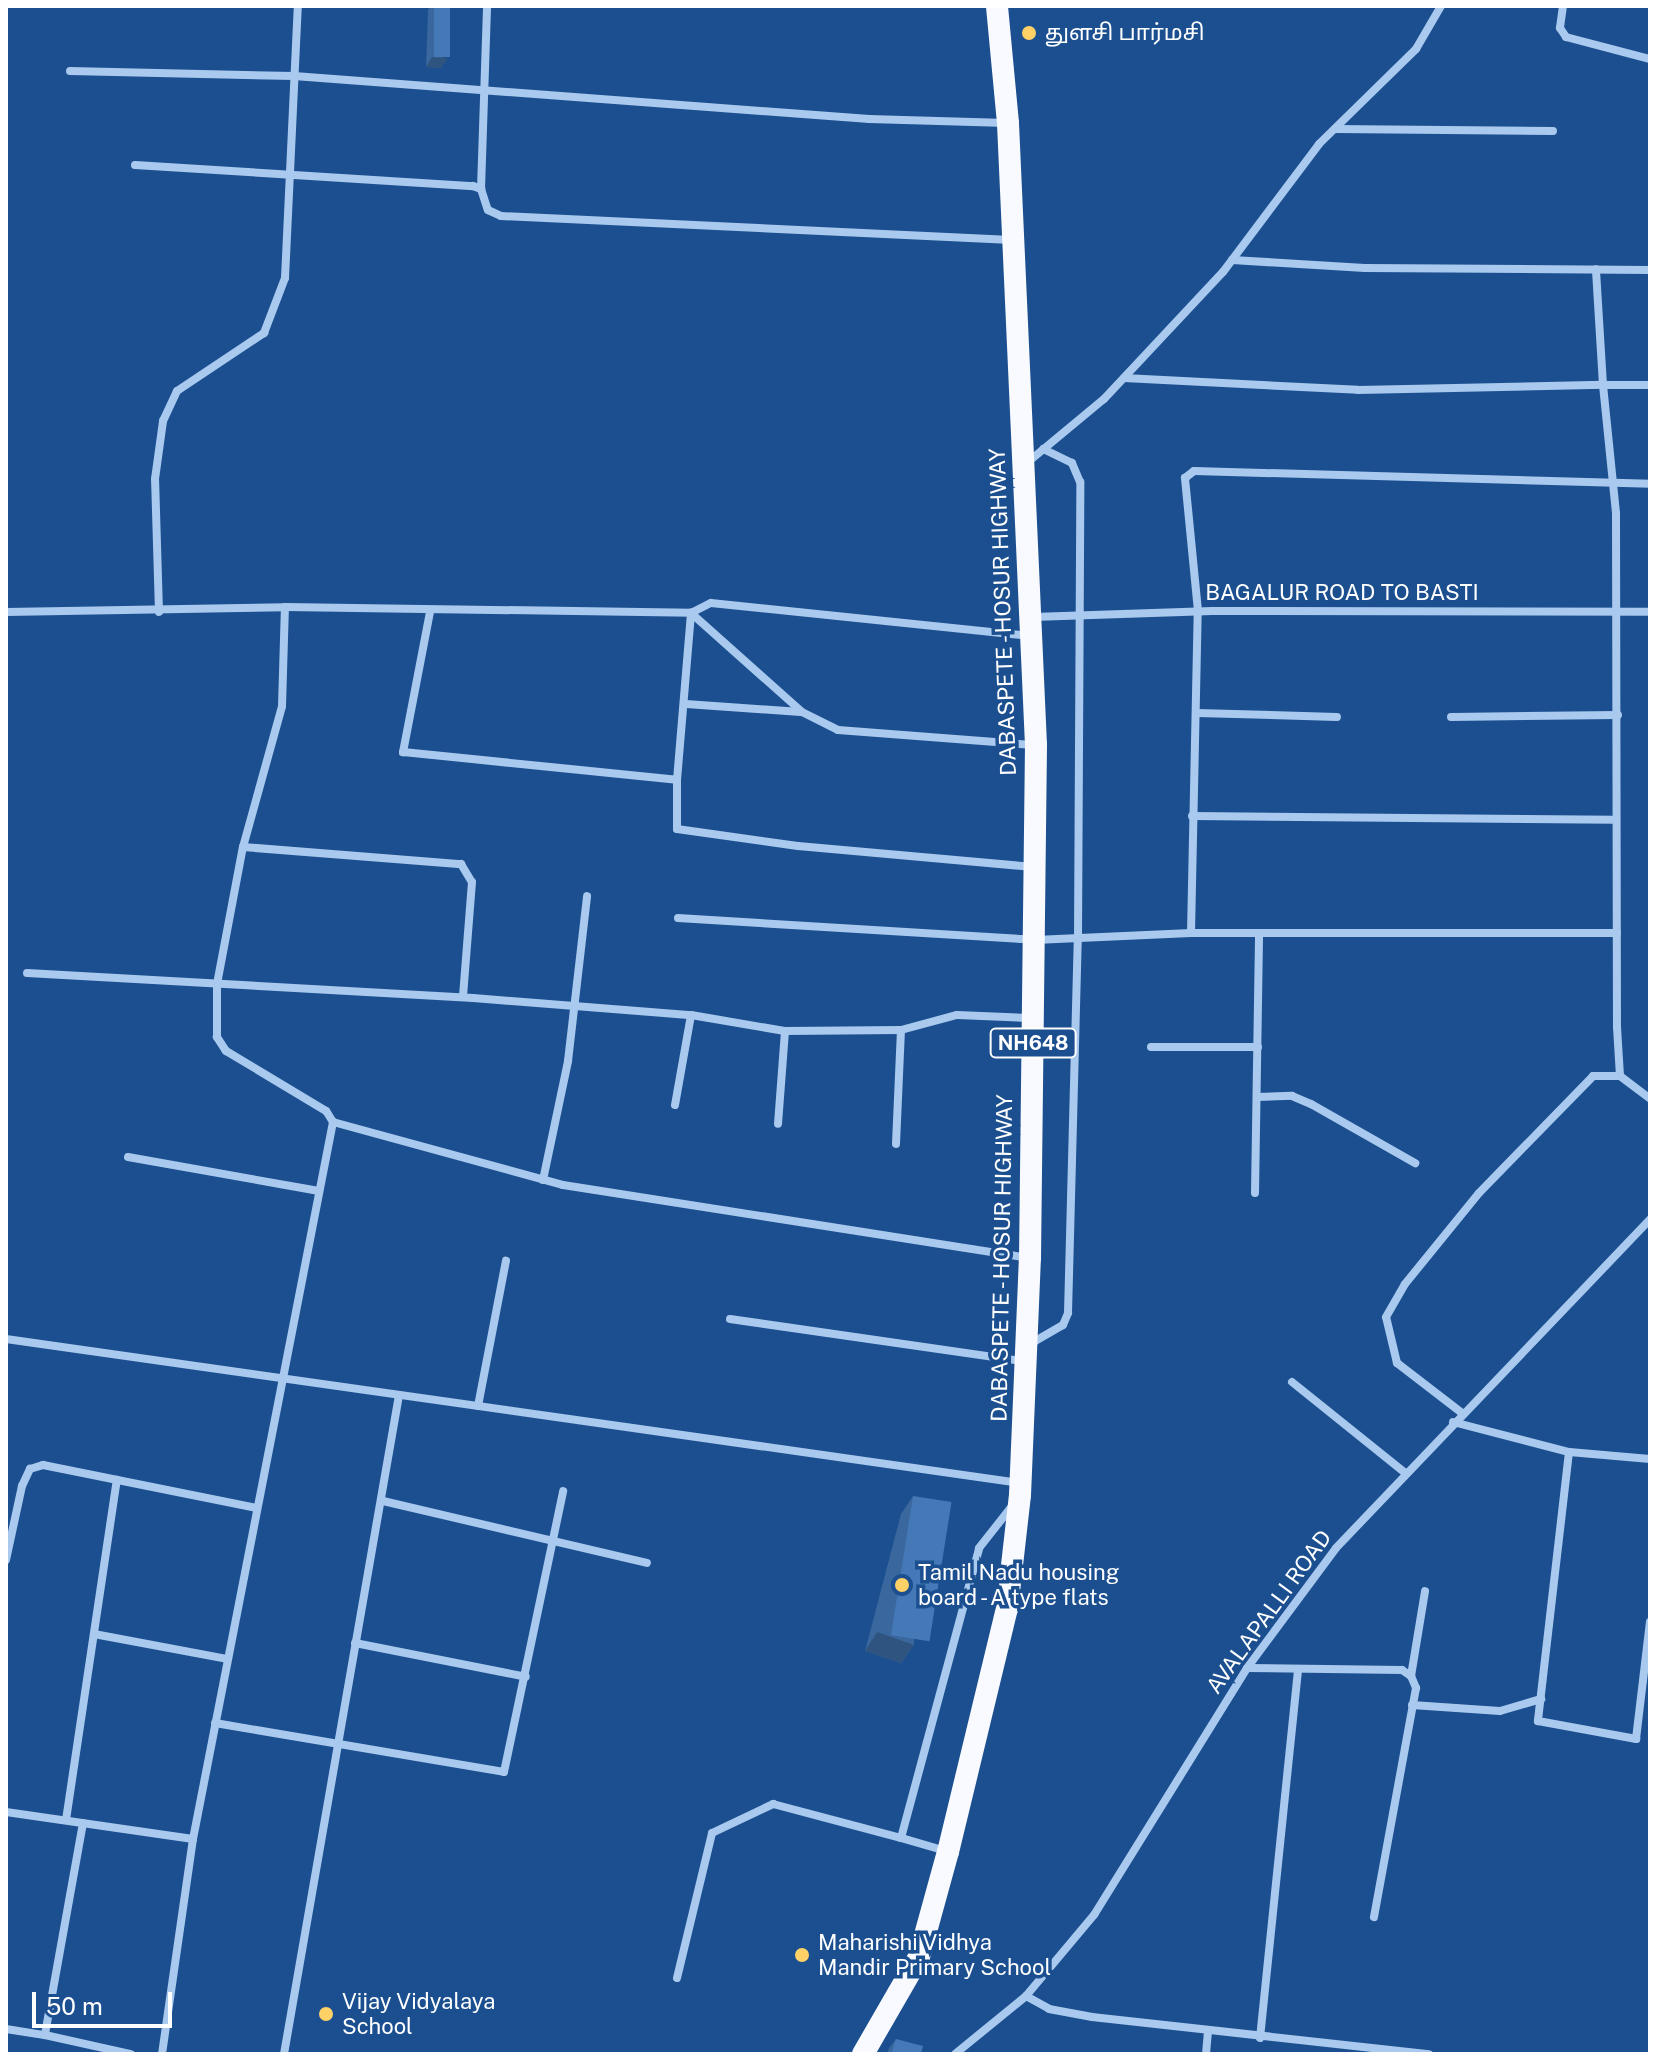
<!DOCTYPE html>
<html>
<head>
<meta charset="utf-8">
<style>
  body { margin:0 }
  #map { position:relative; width:1656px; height:2060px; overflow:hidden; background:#1b4f8f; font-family:"Public Sans","Noto Sans Tamil",sans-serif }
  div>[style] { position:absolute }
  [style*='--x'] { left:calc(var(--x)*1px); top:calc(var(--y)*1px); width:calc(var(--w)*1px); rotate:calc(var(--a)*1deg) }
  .minor>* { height:8px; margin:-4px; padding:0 4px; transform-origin:4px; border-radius:4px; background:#a9c9ee }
  .trunk>* { height:22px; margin:-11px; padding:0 11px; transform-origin:11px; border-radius:11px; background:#f8faff }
  .wall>* { inset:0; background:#3a679d }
  .shaded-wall>* { inset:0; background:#305480 }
  .building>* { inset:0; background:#4478b7; transform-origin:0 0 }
  .dots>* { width:22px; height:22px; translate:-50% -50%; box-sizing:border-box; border:4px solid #1b4f8f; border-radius:50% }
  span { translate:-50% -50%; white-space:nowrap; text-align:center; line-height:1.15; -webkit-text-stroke:7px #1b4f8f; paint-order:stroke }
  .shield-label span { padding:2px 6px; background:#1b4f8f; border:2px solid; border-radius:6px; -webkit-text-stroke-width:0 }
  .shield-label { font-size:20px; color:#fff; font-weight:700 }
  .poi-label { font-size:22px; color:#fff }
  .left { translate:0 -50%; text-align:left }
  .street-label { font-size:22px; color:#fff }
  .frame { position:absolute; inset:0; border:8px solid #fff; pointer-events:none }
  .scale { position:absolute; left:32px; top:1992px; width:140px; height:36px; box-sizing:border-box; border:4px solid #fff; border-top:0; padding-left:10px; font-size:24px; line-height:28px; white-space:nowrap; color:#fff; -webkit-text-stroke:6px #1b4f8f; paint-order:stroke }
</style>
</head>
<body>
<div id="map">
  <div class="minor">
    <div style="--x:1563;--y:6;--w:22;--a:98"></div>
    <div style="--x:1560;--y:28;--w:11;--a:56"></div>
    <div style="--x:1566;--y:37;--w:87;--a:14.7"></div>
    <div style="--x:70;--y:71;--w:224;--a:1.3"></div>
    <div style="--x:294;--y:76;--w:577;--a:4.28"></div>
    <div style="--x:869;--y:119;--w:138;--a:1.7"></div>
    <div style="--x:1335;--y:129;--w:218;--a:0.5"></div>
    <div style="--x:135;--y:165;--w:339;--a:3.6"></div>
    <div style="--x:473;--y:186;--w:9;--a:21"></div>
    <div style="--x:481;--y:189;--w:22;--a:72"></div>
    <div style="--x:488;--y:210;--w:14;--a:25"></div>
    <div style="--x:501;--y:216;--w:511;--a:2.69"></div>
    <div style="--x:481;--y:189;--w:183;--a:-88.1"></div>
    <div style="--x:1232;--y:260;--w:133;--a:3.4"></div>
    <div style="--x:1365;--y:268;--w:285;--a:0.4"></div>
    <div style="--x:1124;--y:378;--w:234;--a:2.9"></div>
    <div style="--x:1358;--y:390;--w:245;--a:-1.2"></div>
    <div style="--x:1603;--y:385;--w:116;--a:-93.5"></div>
    <div style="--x:1650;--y:385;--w:47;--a:180"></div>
    <div style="--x:1603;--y:385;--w:129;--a:84.2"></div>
    <div style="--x:1616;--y:513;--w:514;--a:89.89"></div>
    <div style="--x:1617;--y:1027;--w:49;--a:86.5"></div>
    <div style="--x:1620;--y:1076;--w:38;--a:37"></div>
    <div style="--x:1028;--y:462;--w:99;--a:-39.7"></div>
    <div style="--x:1104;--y:399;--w:174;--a:-46.9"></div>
    <div style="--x:1223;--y:272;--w:160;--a:-53.1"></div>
    <div style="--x:1319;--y:144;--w:136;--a:-44.4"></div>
    <div style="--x:1416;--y:49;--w:50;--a:-59.8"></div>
    <div style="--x:6;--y:612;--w:279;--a:-1"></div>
    <div style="--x:285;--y:607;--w:406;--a:0.8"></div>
    <div style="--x:691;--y:613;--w:149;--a:41.7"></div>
    <div style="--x:802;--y:712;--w:40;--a:26.6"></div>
    <div style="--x:838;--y:730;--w:197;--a:4.4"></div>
    <div style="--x:159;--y:612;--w:133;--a:-91.7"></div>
    <div style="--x:155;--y:479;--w:59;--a:-82.1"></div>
    <div style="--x:163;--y:421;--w:33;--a:-65"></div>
    <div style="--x:177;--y:391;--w:105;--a:-33.7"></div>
    <div style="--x:264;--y:333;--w:59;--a:-69.1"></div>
    <div style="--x:285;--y:278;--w:272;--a:-87.3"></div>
    <div style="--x:430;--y:612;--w:143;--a:100.9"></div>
    <div style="--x:403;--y:752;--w:275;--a:5.8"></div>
    <div style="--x:677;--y:780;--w:49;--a:90"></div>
    <div style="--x:677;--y:829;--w:122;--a:8"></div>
    <div style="--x:798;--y:846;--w:237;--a:5.1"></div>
    <div style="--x:1033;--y:617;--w:179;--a:-1.9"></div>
    <div style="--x:1212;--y:611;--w:438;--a:0.1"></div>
    <div style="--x:686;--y:704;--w:115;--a:4"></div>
    <div style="--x:1197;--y:713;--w:140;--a:1.6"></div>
    <div style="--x:1451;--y:717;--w:167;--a:-0.7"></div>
    <div style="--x:677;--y:780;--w:168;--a:-85.2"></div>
    <div style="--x:691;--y:613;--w:22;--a:-27"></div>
    <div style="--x:711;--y:603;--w:321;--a:5.9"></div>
    <div style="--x:1192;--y:816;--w:422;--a:0.5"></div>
    <div style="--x:243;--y:847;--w:219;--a:4.5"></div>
    <div style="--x:461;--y:864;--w:21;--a:59"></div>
    <div style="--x:472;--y:882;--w:115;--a:94.5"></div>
    <div style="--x:678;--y:918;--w:358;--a:3.5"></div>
    <div style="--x:1035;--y:940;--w:156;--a:-2.6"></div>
    <div style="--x:1191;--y:933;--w:426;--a:0"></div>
    <div style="--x:1191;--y:933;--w:322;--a:-88.8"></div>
    <div style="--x:1198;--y:611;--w:134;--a:-95.6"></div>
    <div style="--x:1185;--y:478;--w:11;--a:-38"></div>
    <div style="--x:1194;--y:471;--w:456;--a:1.6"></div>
    <div style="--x:27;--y:973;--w:447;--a:3.2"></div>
    <div style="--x:473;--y:998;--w:219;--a:4.5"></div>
    <div style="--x:691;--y:1015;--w:95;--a:9.7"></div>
    <div style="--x:785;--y:1031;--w:93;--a:94.3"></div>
    <div style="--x:785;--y:1031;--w:116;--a:-0.5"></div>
    <div style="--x:901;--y:1030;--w:58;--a:-15"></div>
    <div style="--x:957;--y:1015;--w:73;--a:2.4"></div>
    <div style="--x:1151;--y:1047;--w:107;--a:0"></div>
    <div style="--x:1257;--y:1097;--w:35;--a:-2"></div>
    <div style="--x:1292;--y:1096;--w:21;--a:23"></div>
    <div style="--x:1311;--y:1104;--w:120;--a:29.6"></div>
    <div style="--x:675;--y:1105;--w:91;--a:-79.9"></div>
    <div style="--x:333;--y:1122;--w:238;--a:15.3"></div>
    <div style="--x:563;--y:1185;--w:472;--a:8.9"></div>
    <div style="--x:896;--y:1144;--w:114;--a:-87.5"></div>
    <div style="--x:128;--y:1157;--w:194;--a:10.1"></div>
    <div style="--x:543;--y:1180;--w:122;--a:-78.1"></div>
    <div style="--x:568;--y:1061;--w:166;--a:-83.4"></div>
    <div style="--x:1255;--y:1193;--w:259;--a:-89.1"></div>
    <div style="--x:730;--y:1319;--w:295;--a:8.2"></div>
    <div style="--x:6;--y:1339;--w:1024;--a:8.08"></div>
    <div style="--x:1030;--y:1344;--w:38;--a:-30"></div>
    <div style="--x:1063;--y:1325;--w:13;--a:-67"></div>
    <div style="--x:1068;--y:1313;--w:375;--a:-88.5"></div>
    <div style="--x:1078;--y:938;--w:456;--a:-89.7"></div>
    <div style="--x:1080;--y:482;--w:21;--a:-113"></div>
    <div style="--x:1072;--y:463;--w:32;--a:-154"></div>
    <div style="--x:1292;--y:1382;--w:144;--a:38.8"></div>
    <div style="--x:478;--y:1406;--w:148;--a:-79.1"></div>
    <div style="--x:1462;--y:1413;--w:82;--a:-142.4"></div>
    <div style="--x:1397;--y:1363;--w:47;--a:-103.4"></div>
    <div style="--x:1386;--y:1317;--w:38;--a:-60"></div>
    <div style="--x:1405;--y:1284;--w:117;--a:-50.9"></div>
    <div style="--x:1479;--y:1193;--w:163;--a:-45.7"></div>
    <div style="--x:1593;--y:1076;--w:27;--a:0"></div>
    <div style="--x:1453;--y:1422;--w:120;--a:14.5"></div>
    <div style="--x:1650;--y:1459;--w:81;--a:-175.1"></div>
    <div style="--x:1569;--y:1452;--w:271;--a:96.6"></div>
    <div style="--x:1538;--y:1721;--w:100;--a:10.4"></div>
    <div style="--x:1636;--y:1739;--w:118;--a:-83.2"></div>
    <div style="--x:383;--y:1501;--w:271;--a:13.2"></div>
    <div style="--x:6;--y:1560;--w:76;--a:-77.8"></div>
    <div style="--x:22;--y:1486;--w:19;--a:-65"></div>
    <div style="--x:30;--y:1469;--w:14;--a:-17"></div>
    <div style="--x:43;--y:1465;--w:217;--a:11.4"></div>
    <div style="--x:94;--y:1634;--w:135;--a:10.6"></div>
    <div style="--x:355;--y:1643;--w:174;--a:11.2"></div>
    <div style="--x:1247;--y:1668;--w:155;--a:0.7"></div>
    <div style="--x:1402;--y:1670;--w:11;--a:34"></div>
    <div style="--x:1411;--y:1676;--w:13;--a:67"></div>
    <div style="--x:1416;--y:1688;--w:233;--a:100.4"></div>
    <div style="--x:1411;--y:1676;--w:86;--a:-80.6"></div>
    <div style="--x:1412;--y:1705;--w:88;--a:3.9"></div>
    <div style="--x:1500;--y:1711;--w:43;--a:-16.3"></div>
    <div style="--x:215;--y:1723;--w:293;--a:9.6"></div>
    <div style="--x:504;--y:1772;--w:287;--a:-78.1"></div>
    <div style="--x:6;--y:1812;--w:189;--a:8.2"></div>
    <div style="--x:66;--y:1820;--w:344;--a:-81.5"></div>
    <div style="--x:83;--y:1823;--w:215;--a:100.2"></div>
    <div style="--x:45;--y:2035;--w:88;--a:12.5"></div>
    <div style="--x:946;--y:1851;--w:47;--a:-163.9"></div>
    <div style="--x:901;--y:1838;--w:300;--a:-74.9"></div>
    <div style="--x:979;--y:1548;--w:55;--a:-51.7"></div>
    <div style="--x:677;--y:1978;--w:149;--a:-76.4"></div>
    <div style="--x:712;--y:1833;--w:68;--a:-25.4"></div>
    <div style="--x:773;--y:1804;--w:132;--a:14.9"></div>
    <div style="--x:1026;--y:1996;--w:26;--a:29"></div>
    <div style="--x:1049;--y:2009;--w:44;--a:10.5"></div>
    <div style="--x:1092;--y:2017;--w:339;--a:6.3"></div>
    <div style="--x:6;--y:2029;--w:39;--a:9"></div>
    <div style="--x:1260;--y:2038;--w:371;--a:-84.1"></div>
    <div style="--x:162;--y:2054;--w:217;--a:-81.8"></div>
    <div style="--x:193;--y:1839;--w:731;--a:-78.95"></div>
    <div style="--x:333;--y:1122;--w:13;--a:-122"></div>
    <div style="--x:326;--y:1111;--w:117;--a:-149"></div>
    <div style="--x:226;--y:1051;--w:17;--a:-123"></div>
    <div style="--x:217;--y:1037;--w:53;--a:-90"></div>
    <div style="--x:217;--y:984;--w:139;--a:-79.3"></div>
    <div style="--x:243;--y:847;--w:146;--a:-74.5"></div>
    <div style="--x:282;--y:706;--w:99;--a:-88.3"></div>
    <div style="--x:284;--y:2054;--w:669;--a:-80.1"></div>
    <div style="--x:955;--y:2054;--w:92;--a:-39.2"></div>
    <div style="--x:1026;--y:1996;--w:106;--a:-50"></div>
    <div style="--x:1094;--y:1915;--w:291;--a:-58.2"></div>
    <div style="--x:1247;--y:1668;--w:149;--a:-53.4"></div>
    <div style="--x:1336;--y:1548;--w:455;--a:-46.3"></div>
    <div style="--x:1206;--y:2054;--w:23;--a:-85"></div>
  </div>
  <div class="trunk">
    <div style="--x:863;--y:2054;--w:112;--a:-60"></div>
    <div style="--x:919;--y:1957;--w:109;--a:-74.6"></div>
    <div style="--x:948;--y:1852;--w:250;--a:-76.4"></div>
    <div style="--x:1007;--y:1609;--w:115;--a:-83.5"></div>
    <div style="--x:1020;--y:1495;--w:237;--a:-87.6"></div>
    <div style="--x:1030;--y:1258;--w:513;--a:-89.33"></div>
    <div style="--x:1036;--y:745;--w:623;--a:-92.58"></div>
    <div style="--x:1008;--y:123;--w:118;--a:-95.4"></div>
  </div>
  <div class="wall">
    <div style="clip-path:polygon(431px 6px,450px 6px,441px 68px,426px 67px,428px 10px)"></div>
    <div style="clip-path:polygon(913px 1496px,914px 1645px,901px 1663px,865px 1651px,901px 1514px)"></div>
    <div style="clip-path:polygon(896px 2039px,921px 2054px,887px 2054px,889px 2048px)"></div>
  </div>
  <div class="shaded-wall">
    <div style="clip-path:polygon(432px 57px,448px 58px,441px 68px,426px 67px)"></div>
    <div style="clip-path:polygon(877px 1632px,914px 1645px,901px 1663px,865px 1651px)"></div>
  </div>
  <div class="building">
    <div style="left:434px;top:6px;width:16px;height:51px"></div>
    <div style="left:913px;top:1496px;width:39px;height:141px;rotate:9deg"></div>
    <div style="clip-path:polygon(896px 2039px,923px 2046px,921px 2054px,891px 2054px)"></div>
  </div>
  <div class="dots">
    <div style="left:1029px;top:33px;background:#ffd166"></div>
    <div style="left:902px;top:1585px;background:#ffd166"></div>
    <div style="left:802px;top:1955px;background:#ffd166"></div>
    <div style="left:326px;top:2014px;background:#ffd166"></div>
  </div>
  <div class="shield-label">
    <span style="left:1033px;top:1043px">NH648</span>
  </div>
  <div class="poi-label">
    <span class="left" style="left:1045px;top:33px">துளசி பார்மசி</span>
    <span class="left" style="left:918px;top:1585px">Tamil Nadu housing<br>board - A type flats</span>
    <span class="left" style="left:818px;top:1955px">Maharishi Vidhya<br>Mandir Primary School</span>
    <span class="left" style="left:342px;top:2014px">Vijay Vidyalaya<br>School</span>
  </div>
  <div class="street-label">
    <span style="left:1342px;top:593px">BAGALUR ROAD TO BASTI</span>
    <span style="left:1003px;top:612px;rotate:-92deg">DABASPETE - HOSUR HIGHWAY</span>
    <span style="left:1002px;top:1258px;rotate:-89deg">DABASPETE - HOSUR HIGHWAY</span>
    <span style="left:1269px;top:1612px;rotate:-54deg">AVALAPALLI ROAD</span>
  </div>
  <div class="frame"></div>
  <div class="scale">50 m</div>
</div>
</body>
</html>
